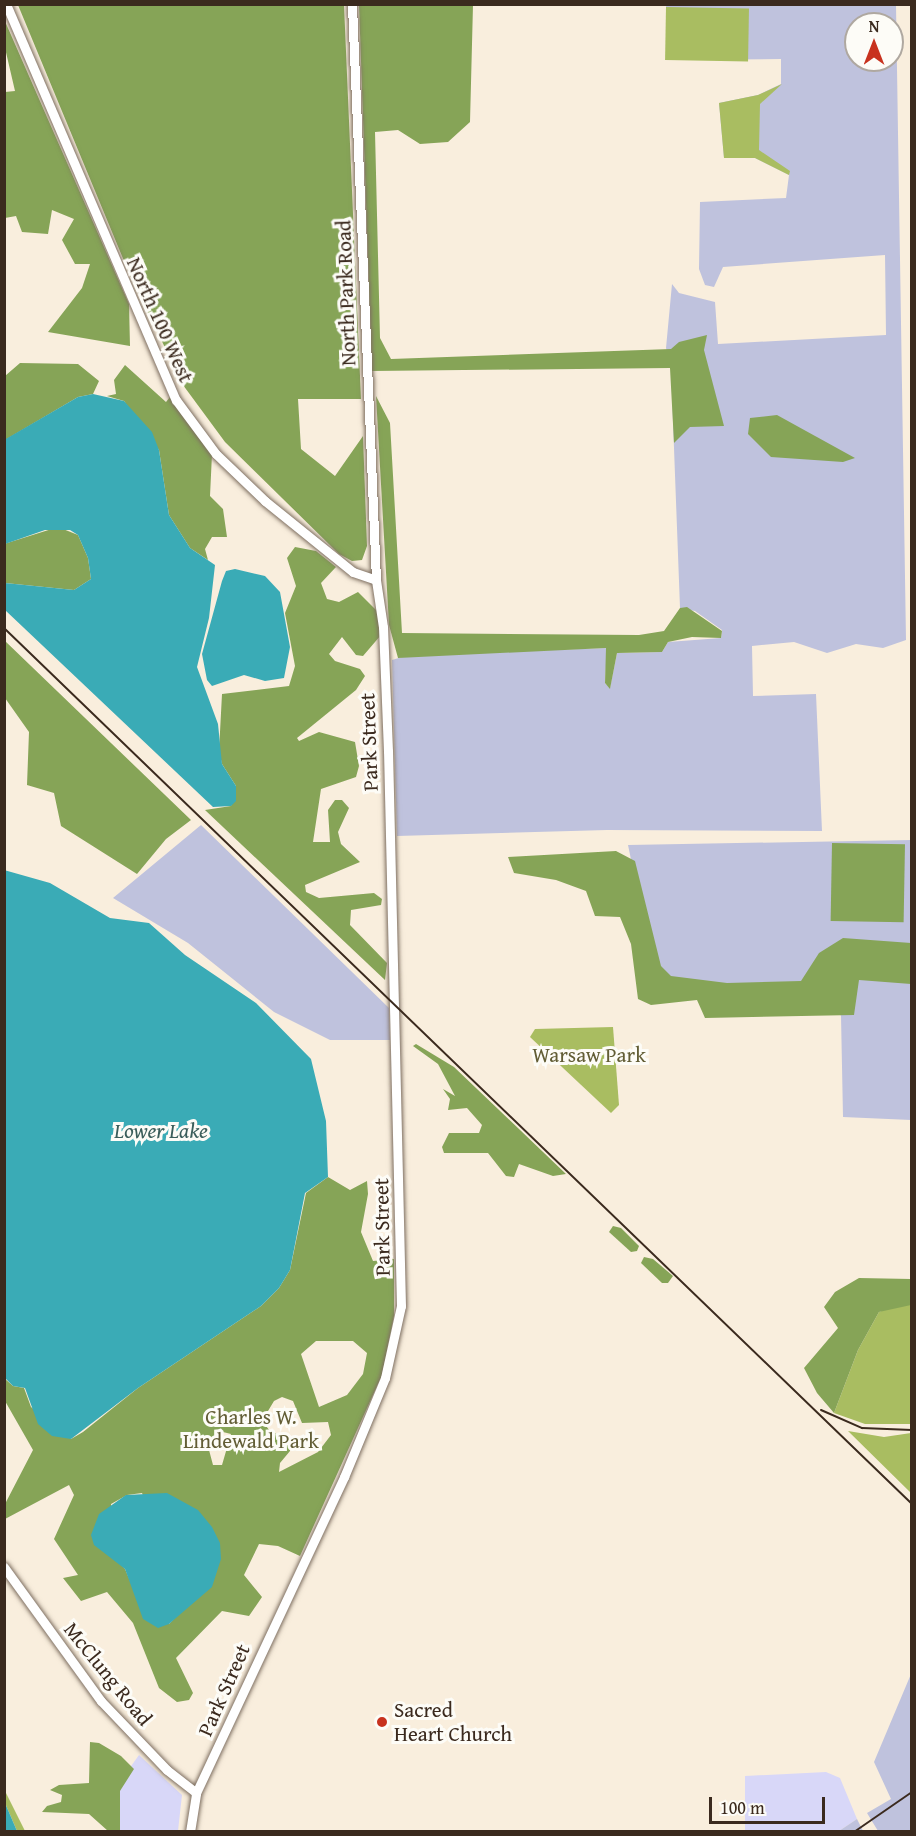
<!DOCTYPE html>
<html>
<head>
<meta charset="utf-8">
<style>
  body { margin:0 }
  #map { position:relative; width:916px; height:1836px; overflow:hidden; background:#f9eedd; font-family:"Gentium Book Plus",serif }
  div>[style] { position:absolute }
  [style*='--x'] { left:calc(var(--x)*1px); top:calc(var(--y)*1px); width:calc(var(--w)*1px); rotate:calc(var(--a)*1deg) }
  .built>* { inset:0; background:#d8d7f8 }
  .industrial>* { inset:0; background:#bfc2dd }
  .green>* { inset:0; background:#a9bd61; transform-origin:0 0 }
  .forest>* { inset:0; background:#86a457; transform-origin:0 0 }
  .water>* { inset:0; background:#3aabb6 }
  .roads { filter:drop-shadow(0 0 2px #7e6f61) drop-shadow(0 0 2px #7e6f61) }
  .minor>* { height:9px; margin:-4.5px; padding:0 4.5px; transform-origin:4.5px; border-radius:4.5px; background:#fff }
  .rail>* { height:2px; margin:-1px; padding:0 1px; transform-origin:1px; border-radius:1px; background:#3b2a1e }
  .dots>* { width:16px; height:16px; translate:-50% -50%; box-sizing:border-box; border:3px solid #fdfcf7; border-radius:50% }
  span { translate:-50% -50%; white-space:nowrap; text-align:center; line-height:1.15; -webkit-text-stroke:6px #fdfcf7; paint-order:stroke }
  .street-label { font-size:21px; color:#3b2a1e }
  .park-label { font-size:21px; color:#625d35 }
  .poi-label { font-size:21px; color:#3b2a1e }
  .left { translate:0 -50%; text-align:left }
  .water-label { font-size:22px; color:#3b5e5b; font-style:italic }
  .frame { position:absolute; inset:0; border:6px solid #3b2a1e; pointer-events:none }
  .north { position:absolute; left:844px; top:12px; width:60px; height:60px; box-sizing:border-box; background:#fdfcf7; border:2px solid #afa8a0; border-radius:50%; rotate:0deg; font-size:16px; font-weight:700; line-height:24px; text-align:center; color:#3b2a1e }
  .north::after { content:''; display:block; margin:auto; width:21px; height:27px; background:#c8321e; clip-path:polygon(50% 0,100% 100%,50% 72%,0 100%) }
  .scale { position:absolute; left:709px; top:1797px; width:116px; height:27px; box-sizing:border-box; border:3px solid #3b2a1e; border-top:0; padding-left:8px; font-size:18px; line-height:21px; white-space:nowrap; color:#3b2a1e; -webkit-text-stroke:4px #fdfcf7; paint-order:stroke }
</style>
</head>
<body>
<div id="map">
  <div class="built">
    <div style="clip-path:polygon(139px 1755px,182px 1795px,178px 1831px,116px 1831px,114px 1790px)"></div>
    <div style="clip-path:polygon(826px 1772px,840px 1778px,857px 1819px,839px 1831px,745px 1831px,745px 1776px)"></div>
  </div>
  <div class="industrial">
    <div style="clip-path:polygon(evenodd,666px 5px,896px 5px,906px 640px,883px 648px,856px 644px,827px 653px,794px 642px,752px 646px,753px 696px,816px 694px,822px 831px,607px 830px,397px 836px,392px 660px,409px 655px,607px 648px,605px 683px,610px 688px,617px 653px,662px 652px,668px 642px,721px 638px,722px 630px,695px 611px,680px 608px,671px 368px,666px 348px,672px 284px,679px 293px,715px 302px,718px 344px,886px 335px,885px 255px,723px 267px,714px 287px,705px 285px,699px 269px,700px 202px,786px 198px,789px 175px,755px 158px,724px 158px,719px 103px,758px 95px,781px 84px,781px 59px,668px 60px,666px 5px,856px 24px,892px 24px,892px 60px,856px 60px,856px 24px)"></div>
    <div style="clip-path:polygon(201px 825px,389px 1008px,390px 1040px,330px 1040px,274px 1012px,188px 943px,113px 898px)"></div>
    <div style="clip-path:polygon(911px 840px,911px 1120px,843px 1117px,841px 1016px,829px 988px,657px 985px,628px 845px)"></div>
    <div style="clip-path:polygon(911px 1674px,911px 1831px,878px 1831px,867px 1813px,891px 1799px,874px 1762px)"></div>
    <div style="clip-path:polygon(857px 1819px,863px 1831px,839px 1831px)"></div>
  </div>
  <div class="green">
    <div style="left:666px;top:7px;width:83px;height:53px;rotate:1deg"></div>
    <div style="clip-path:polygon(782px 84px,760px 104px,759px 150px,790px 171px,789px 175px,755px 158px,724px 158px,719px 103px,758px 95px)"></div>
    <div style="clip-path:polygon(613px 1027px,619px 1105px,611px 1113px,530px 1037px,535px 1029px)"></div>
    <div style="clip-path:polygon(897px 1305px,911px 1305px,911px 1424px,865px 1424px,834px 1413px,858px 1350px,879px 1312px)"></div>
    <div style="clip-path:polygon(848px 1431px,884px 1437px,911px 1433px,911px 1493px)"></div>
    <div style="clip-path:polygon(4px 1789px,25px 1831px,17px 1831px,5px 1803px)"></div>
  </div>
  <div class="forest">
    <div style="clip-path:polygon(18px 5px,344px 5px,361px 399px,298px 399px,301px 449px,335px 476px,363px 436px,367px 546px,362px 560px,352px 561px,339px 554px,225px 442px,183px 385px,129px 273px)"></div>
    <div style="clip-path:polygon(359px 5px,473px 5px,470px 122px,448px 142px,420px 144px,398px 130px,375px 132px,380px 338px,391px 359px,671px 349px,679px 342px,707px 335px,704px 350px,724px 426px,690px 427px,674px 443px,670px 368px,372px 371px)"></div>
    <div style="clip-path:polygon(4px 19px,129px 304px,130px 346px,48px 332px,82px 288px,90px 264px,75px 264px,62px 240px,74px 219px,52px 210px,48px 234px,22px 232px,16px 216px,5px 218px,5px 92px,15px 91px,5px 48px)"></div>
    <div style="clip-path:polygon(20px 363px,78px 364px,99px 381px,93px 394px,78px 397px,5px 440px,5px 376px)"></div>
    <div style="clip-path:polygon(125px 365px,166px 402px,170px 397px,212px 454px,210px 496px,223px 509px,227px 537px,212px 537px,205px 549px,208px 560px,190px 548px,169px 515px,159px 450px,124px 401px,107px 396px,116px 394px,114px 380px)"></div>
    <div style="clip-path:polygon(376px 396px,390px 423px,402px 633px,639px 635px,664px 631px,680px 608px,687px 607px,722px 631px,721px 638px,692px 637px,668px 642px,662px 652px,617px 653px,610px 689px,605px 683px,606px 648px,398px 658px,389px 625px)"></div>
    <div style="clip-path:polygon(777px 415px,855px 458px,843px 462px,771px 457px,748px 434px,750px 418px)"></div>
    <div style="clip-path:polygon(58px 527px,78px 535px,88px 558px,91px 579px,74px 590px,5px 583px,4px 544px)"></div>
    <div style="clip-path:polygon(295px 547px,316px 551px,336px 567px,321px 583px,327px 599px,339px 602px,358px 592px,378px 612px,381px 635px,363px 656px,356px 655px,342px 637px,329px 654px,335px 661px,360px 669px,365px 676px,356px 690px,297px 738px,299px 741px,319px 732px,355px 742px,359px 766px,356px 777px,321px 789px,313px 842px,330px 842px,328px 810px,335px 800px,342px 800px,349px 808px,338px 832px,341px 844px,360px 862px,305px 885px,306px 892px,319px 898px,374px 893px,382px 899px,381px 905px,351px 910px,350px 925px,387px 963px,385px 980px,205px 810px,231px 806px,236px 786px,222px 764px,219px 751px,222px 694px,289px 686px,295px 666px,285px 613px,296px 586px,287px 558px)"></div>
    <div style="clip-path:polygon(4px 640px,191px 820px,166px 839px,137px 874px,61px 826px,54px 793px,27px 785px,29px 732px,5px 698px)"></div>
    <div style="left:832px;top:843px;width:73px;height:78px;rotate:1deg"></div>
    <div style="clip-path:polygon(616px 851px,635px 861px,661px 966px,671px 976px,727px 983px,801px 981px,819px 953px,843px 938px,911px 943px,911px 984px,859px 980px,854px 1015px,705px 1018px,697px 1000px,651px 1005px,638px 999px,631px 944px,620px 917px,595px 916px,586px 891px,556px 880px,514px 873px,508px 857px)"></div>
    <div style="clip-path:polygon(416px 1044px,454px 1067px,566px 1174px,553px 1176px,519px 1164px,514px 1177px,506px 1176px,488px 1153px,444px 1153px,442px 1147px,449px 1133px,479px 1133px,482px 1125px,467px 1108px,448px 1110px,450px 1099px,443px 1089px,455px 1096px,438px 1064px,413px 1046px)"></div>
    <div style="clip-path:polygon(evenodd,328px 1177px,350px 1190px,367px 1181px,368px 1194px,361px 1232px,373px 1261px,394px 1259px,394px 1316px,382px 1375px,300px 1556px,278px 1546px,259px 1544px,244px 1575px,262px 1597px,249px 1616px,222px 1611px,176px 1658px,193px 1693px,189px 1700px,177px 1702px,159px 1688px,133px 1623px,107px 1592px,81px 1601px,63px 1578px,78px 1575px,54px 1539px,74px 1495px,69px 1485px,5px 1519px,5px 1504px,33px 1450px,5px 1401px,4px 1378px,13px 1386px,24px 1388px,31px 1407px,71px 1439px,83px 1432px,138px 1388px,261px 1306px,279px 1288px,290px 1270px,306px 1193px,328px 1177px,316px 1341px,353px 1341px,367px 1353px,363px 1374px,347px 1395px,319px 1407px,301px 1354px,316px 1341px,328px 1177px,282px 1397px,293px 1401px,302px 1423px,328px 1422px,331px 1435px,318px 1452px,279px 1472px,280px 1463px,290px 1451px,290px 1439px,270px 1431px,262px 1421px,274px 1401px,282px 1397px,328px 1177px,219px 1431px,231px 1434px,222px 1465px,213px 1465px,209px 1450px,219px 1431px,328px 1177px,142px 1493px,189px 1604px,169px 1624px,133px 1588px,125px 1569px,116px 1559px,111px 1504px,127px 1495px,142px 1493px)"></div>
    <div style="clip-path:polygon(613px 1226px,621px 1228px,639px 1246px,637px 1251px,631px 1252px,609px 1232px)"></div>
    <div style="clip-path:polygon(644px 1257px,653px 1259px,673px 1276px,668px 1283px,662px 1283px,641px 1263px)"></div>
    <div style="clip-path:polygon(859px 1278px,911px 1279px,911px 1305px,879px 1312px,858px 1350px,834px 1413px,817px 1393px,804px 1368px,838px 1328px,824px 1307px,835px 1292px)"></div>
    <div style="clip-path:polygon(90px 1742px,99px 1743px,121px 1756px,134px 1769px,120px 1791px,120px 1831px,108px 1831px,89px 1814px,42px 1812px,47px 1806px,61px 1802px,62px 1795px,50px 1790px,59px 1785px,89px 1783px)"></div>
  </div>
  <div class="water">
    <div style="clip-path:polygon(93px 394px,124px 401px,152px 432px,159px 450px,169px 515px,190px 548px,215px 565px,209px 618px,197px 667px,218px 724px,222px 764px,236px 786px,236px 801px,231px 806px,213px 807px,5px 610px,5px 583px,74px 590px,91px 579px,88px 558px,78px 535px,70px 530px,45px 530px,5px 544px,4px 440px,78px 397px)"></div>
    <div style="clip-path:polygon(235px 569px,265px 576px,280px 592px,290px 647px,284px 678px,265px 681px,244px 675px,212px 686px,207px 680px,202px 654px,222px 581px,226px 571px)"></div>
    <div style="clip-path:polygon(4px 870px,50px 883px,110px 918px,149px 923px,185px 955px,256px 1003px,311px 1059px,326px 1121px,328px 1177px,305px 1193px,290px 1270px,279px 1288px,261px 1306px,138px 1388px,71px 1439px,52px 1436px,38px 1424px,25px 1388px,13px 1386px,5px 1378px)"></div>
    <div style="clip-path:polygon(167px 1493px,198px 1510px,212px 1527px,220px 1543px,221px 1559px,212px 1587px,169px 1624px,158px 1628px,143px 1619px,125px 1569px,94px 1545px,91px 1535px,99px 1514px,126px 1495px)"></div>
    <div style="clip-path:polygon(4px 1803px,5px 1803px,17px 1831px,5px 1831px)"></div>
  </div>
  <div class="roads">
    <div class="minor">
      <div style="--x:6;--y:4;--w:431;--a:66.8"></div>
      <div style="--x:176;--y:400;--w:67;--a:53.5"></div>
      <div style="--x:216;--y:454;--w:68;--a:43.8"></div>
      <div style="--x:265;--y:501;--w:113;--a:38.9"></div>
      <div style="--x:353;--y:572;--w:24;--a:19"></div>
      <div style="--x:4;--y:1567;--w:165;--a:54.1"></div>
      <div style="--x:101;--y:1701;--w:95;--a:46.3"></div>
      <div style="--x:167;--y:1770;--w:37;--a:38"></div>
      <div style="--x:190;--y:1832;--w:39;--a:-81"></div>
      <div style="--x:196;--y:1793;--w:349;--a:-64.9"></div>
      <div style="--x:344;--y:1477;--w:107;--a:-67.5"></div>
      <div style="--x:385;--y:1378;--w:74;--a:-77.5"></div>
      <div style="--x:401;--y:1306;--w:555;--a:-91.34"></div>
      <div style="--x:388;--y:751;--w:124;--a:-92.3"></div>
      <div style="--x:383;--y:627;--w:48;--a:-98.5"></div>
      <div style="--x:376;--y:580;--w:576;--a:-92.39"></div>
    </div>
  </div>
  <div class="rail">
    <div style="--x:4;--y:628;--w:1262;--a:43.97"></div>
    <div style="--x:821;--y:1410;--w:45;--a:23.7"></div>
    <div style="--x:862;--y:1428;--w:50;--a:2.3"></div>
    <div style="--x:854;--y:1832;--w:70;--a:-34.6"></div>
  </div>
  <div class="dots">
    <div style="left:382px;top:1722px;background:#c8321e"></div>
  </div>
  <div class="street-label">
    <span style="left:346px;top:293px;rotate:-92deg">North Park Road</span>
    <span style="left:160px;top:320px;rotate:66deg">North 100 West</span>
    <span style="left:369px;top:742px;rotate:-92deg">Park Street</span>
    <span style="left:382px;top:1227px;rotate:-91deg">Park Street</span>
    <span style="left:108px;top:1674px;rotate:51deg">McClung Road</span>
    <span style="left:224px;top:1690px;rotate:-66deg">Park Street</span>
  </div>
  <div class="park-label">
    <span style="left:589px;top:1055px">Warsaw Park</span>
    <span style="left:251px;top:1429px">Charles W.<br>Lindewald Park</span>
  </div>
  <div class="poi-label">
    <span class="left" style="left:394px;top:1722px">Sacred<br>Heart Church</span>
  </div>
  <div class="water-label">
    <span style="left:161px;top:1131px">Lower Lake</span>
  </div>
  <div class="frame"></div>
  <div class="north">N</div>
  <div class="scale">100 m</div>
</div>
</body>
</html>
